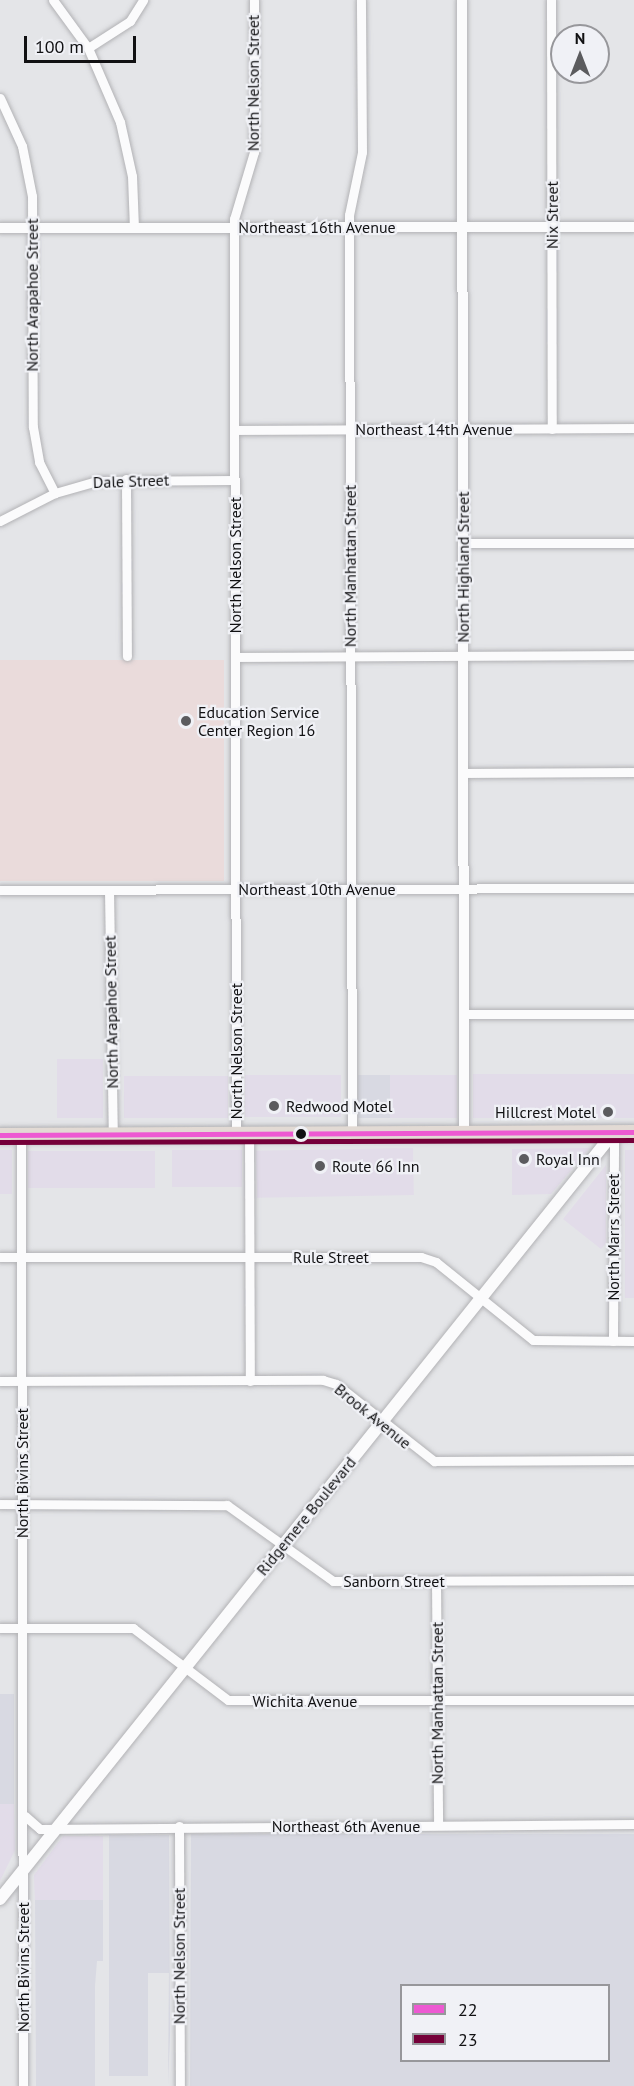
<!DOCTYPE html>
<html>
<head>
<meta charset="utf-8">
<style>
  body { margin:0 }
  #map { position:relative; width:634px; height:2086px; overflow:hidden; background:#e4e5e8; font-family:"PT Sans",sans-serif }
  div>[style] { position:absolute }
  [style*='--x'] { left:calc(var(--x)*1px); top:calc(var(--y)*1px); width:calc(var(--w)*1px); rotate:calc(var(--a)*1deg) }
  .commercial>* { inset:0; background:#e2dce9; transform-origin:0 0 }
  .built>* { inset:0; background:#d8d9e2; transform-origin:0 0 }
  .education>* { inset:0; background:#eadbdb; transform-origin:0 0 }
  .roads { filter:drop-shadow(0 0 2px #b2b2b5) drop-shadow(0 0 2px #b2b2b5) }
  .minor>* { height:9px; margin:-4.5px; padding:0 4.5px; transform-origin:4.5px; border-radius:4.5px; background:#fbfbfc }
  .tertiary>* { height:10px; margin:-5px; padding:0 5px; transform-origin:5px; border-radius:5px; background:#fbfbfc }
  .secondary>* { height:12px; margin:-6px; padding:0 6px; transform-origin:6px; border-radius:6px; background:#fbfbfc }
  .trunk>* { height:15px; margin:-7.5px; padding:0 7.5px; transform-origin:7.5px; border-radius:7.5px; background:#e2dad4 }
  .bus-1>* { height:4.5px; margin:-2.25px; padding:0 2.25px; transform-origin:2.25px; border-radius:2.25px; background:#ed59d2 }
  .bus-2>* { height:4.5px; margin:-2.25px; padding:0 2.25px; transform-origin:2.25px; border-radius:2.25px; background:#750039 }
  .dots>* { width:16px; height:16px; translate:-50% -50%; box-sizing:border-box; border:3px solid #f0f1f6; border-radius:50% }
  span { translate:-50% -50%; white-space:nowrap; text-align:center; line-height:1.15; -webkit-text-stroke:4.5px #f0f1f6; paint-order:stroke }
  .street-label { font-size:16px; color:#111113 }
  .poi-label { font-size:16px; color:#111113 }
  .left { translate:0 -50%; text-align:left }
  .right { translate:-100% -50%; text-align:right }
  .legend { position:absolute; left:400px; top:1984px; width:210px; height:78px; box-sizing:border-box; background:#f0f1f6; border:2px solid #97979b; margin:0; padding:8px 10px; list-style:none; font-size:18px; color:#111113 }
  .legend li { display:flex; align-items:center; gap:12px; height:30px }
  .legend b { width:30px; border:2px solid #97979b }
  .north { position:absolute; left:550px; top:24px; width:60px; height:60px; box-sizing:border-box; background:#f0f1f6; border:2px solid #97979b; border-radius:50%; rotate:0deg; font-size:16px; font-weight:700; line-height:24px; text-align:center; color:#111113 }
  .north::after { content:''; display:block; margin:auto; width:21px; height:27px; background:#5b5b5e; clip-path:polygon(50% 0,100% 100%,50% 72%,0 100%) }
  .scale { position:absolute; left:24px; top:36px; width:112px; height:27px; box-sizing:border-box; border:3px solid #111113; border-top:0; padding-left:8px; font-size:18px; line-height:21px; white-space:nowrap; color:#111113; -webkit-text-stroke:4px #f0f1f6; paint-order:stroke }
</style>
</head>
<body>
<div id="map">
  <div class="commercial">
    <div style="left:57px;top:1059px;width:46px;height:59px"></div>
    <div style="left:634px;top:1074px;width:44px;height:161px;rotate:90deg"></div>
    <div style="left:341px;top:1075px;width:42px;height:96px;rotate:90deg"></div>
    <div style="left:390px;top:1075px;width:67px;height:43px"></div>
    <div style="left:124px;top:1076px;width:104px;height:42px"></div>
    <div style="left:413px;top:1148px;width:47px;height:157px;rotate:89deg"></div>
    <div style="clip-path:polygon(590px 1148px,551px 1194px,512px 1195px,512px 1149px)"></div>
    <div style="left:0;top:1150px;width:12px;height:44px"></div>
    <div style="left:172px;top:1150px;width:70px;height:37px"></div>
    <div style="left:625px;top:1150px;width:9px;height:148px"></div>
    <div style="left:28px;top:1151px;width:127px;height:37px"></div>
    <div style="clip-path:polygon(606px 1165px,606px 1243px,601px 1249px,563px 1219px)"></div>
    <div style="clip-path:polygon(0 1804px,14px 1804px,15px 1850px,0 1881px)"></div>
    <div style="clip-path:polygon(63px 1836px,103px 1836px,103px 1900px,35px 1900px,34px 1875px)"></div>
  </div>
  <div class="built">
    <div style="left:390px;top:1075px;width:43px;height:32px;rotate:90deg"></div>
    <div style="left:0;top:1694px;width:14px;height:110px"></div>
    <div style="clip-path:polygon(evenodd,634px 1834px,634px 2086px,190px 2086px,191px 1834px,634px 1834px,402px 1986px,608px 1986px,608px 2060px,402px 2060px,402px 1986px)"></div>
    <div style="clip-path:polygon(109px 1835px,169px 1835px,170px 2035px,168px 2086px,169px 1973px,148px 1973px,148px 2076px,109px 2076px,109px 2086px)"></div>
    <div style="clip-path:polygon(35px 1900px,103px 1900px,103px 1961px,97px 1961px,95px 1986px,95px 2086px,36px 2086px)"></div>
  </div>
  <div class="education">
    <div style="left:0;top:660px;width:224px;height:221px"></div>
  </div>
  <div class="roads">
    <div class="minor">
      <div style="--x:53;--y:0;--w:59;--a:53.9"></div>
      <div style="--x:88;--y:48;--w:81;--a:66.6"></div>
      <div style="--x:120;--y:122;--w:55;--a:77.5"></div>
      <div style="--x:132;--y:176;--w:52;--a:87.8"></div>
      <div style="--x:551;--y:0;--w:429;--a:89.9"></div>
      <div style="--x:88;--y:48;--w:50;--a:-32.7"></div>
      <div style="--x:130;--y:21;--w:25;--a:-58"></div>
      <div style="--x:0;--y:98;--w:53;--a:65.4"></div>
      <div style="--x:22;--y:146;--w:51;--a:78.7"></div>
      <div style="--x:32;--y:196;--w:231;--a:89.8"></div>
      <div style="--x:33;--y:427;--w:36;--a:80"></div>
      <div style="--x:39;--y:462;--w:35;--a:63"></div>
      <div style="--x:234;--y:430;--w:400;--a:-0.3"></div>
      <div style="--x:126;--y:479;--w:177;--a:89.7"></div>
      <div style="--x:0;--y:521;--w:62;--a:-27"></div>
      <div style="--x:55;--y:493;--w:44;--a:-15.9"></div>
      <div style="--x:97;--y:481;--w:138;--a:-0.4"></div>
      <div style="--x:463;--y:543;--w:171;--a:0"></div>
      <div style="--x:235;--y:657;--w:399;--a:-0.3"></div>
      <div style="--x:463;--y:773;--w:171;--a:-0.3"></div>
      <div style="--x:0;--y:890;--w:634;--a:-0.18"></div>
      <div style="--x:109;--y:890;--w:244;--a:89.1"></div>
      <div style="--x:464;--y:1014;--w:170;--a:0"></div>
      <div style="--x:236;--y:1134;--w:915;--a:-90.13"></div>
      <div style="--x:234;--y:219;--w:70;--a:-73.4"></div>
      <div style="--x:254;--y:152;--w:152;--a:-90"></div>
      <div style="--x:249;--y:1134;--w:247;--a:89.8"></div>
      <div style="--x:352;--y:1134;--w:919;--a:-90.19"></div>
      <div style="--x:349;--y:215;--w:64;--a:-78.3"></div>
      <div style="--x:362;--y:152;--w:152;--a:-90.4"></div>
      <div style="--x:21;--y:1135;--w:951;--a:89.88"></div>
      <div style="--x:0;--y:1257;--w:421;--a:0"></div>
      <div style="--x:421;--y:1257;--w:16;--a:18"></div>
      <div style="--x:436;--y:1262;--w:124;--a:38.8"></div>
      <div style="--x:533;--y:1340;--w:101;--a:0.6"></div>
      <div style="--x:613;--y:1341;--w:209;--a:-89.7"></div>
      <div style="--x:0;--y:1381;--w:323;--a:-0.2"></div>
      <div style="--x:323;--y:1380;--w:14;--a:17"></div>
      <div style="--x:336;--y:1384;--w:125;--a:38.2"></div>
      <div style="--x:434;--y:1461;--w:200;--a:-0.3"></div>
      <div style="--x:0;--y:1504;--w:227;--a:0.3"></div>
      <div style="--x:227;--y:1505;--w:130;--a:35.6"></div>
      <div style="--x:333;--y:1581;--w:301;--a:-0.2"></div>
      <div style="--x:436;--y:1581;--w:244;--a:89.5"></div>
      <div style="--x:0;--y:1628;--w:133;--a:0"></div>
      <div style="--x:133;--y:1628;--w:119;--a:37.2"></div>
      <div style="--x:228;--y:1700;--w:406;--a:0"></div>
      <div style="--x:25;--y:1816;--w:20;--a:41"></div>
      <div style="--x:40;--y:1829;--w:594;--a:-0.48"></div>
      <div style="--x:179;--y:1826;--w:260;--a:89.8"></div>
    </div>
    <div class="tertiary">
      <div style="--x:462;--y:0;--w:1134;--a:89.9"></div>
      <div style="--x:0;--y:228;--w:634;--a:-0.09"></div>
    </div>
    <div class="secondary">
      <div style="--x:0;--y:1899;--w:982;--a:-51.32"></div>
    </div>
    <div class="trunk">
      <div style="--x:0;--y:1135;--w:634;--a:-0.27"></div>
    </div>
  </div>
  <div class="bus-1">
    <div style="--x:0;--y:1135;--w:634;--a:-0.27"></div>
  </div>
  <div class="bus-2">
    <div style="--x:0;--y:1142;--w:634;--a:-0.18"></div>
  </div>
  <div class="dots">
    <div style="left:186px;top:721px;background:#5b5b5e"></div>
    <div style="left:274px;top:1106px;background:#5b5b5e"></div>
    <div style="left:608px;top:1112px;background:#5b5b5e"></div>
    <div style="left:301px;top:1134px;background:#111113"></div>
    <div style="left:524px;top:1159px;background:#5b5b5e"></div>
    <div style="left:320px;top:1166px;background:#5b5b5e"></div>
  </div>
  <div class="street-label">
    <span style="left:253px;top:83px;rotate:-90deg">North Nelson Street</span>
    <span style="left:552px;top:215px;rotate:-90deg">Nix Street</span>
    <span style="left:317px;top:227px">Northeast 16th Avenue</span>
    <span style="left:32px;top:295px;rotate:-90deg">North Arapahoe Street</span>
    <span style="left:434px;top:429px">Northeast 14th Avenue</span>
    <span style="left:131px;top:481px;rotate:-2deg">Dale Street</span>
    <span style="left:235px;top:565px;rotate:-90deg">North Nelson Street</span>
    <span style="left:350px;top:566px;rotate:-90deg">North Manhattan Street</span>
    <span style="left:463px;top:567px;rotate:-90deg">North Highland Street</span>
    <span style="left:317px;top:889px">Northeast 10th Avenue</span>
    <span style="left:111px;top:1012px;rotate:-91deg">North Arapahoe Street</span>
    <span style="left:236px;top:1051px;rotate:-90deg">North Nelson Street</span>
    <span style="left:613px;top:1237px;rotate:-90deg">North Marrs Street</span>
    <span style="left:331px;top:1257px">Rule Street</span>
    <span style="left:373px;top:1416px;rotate:39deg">Brook Avenue</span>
    <span style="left:22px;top:1473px;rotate:-90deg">North Bivins Street</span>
    <span style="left:306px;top:1516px;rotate:-51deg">Ridgemere Boulevard</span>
    <span style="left:394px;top:1581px">Sanborn Street</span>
    <span style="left:305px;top:1701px">Wichita Avenue</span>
    <span style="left:437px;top:1703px;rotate:-90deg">North Manhattan Street</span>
    <span style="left:346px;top:1826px">Northeast 6th Avenue</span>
    <span style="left:179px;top:1956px;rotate:-90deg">North Nelson Street</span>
    <span style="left:23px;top:1967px;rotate:-90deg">North Bivins Street</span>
  </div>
  <div class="poi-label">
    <span class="left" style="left:198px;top:721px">Education Service<br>Center Region 16</span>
    <span class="left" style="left:286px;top:1106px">Redwood Motel</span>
    <span class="right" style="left:596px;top:1112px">Hillcrest Motel</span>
    <span class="left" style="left:536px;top:1159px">Royal Inn</span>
    <span class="left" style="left:332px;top:1166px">Route 66 Inn</span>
  </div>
  <ul class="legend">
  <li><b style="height:8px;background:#ed59d2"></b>22</li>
  <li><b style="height:8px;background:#750039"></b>23</li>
  </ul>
  <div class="north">N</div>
  <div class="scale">100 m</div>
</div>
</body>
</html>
